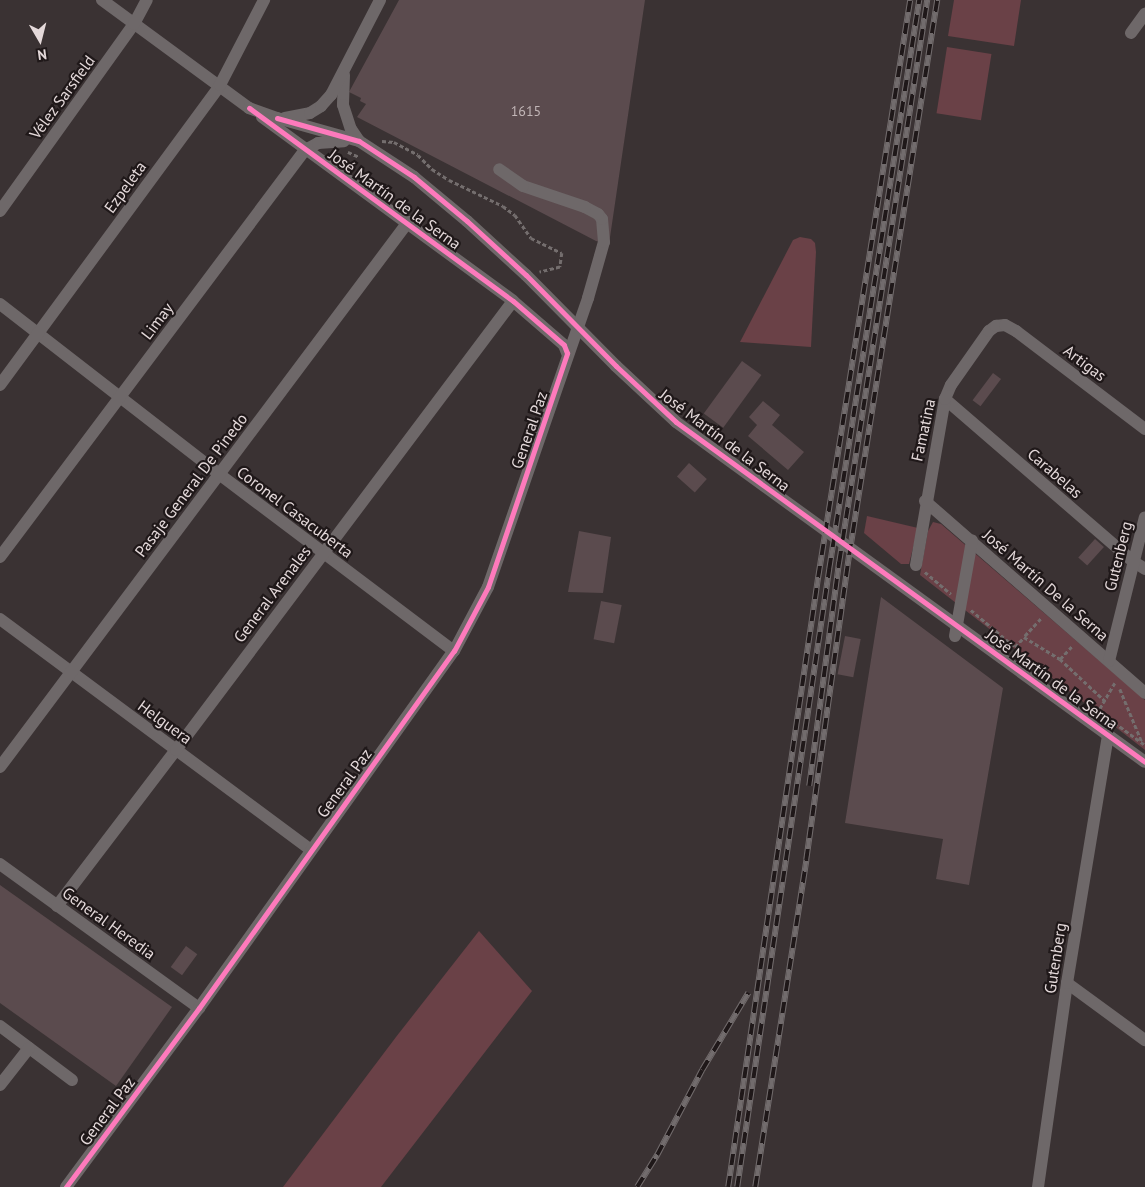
<!DOCTYPE html>
<html>
<head>
<meta charset="utf-8">
<style>
  body { margin:0 }
  #map { position:relative; width:1145px; height:1187px; overflow:hidden; background:#3a3233; font-family:"PT Sans",sans-serif }
  div>[style] { position:absolute }
  [style*='--x'] { left:calc(var(--x)*1px); top:calc(var(--y)*1px); width:calc(var(--w)*1px); rotate:calc(var(--a)*1deg) }
  .green>* { inset:0; background:#6a4147; transform-origin:0 0 }
  .building>* { inset:0; background:#5b4b4e; transform-origin:0 0 }
  .path>* { height:2.5px; margin-top:-1.25px; transform-origin:0; background:repeating-linear-gradient(90deg,#746e6e 0 4px,transparent 0 6.5px) }
  .minor>* { height:12px; margin:-6px; padding:0 6px; transform-origin:6px; border-radius:6px; background:#6e6869 }
  .rail>* { height:5.5px; margin-top:-2.75px; transform-origin:0; background:repeating-linear-gradient(90deg,#1f1819 0 11px,#726c6d 0 22px); box-sizing:border-box; border-block:1px solid #726c6d }
  .cycleway>* { height:5px; margin:-2.5px; padding:0 2.5px; transform-origin:2.5px; border-radius:2.5px; background:#fd7abc }
  span { translate:-50% -50%; white-space:nowrap; text-align:center; line-height:1.15; -webkit-text-stroke:4.5px #1f1819; paint-order:stroke }
  .number-label { font-size:14px; color:#c2b6b7 }
  .number-label span { -webkit-text-stroke-width:0 }
  .street-label { font-size:16px; color:#e4d9da }
  .north { position:absolute; left:15px; top:15px; width:50px; height:50px; -webkit-text-stroke:4px #1f1819; paint-order:stroke; rotate:172deg; font-size:14px; font-weight:700; line-height:20px; text-align:center; color:#e4d9da }
  .north::after { content:''; display:block; margin:auto; width:18px; height:22px; background:#e4d9da; clip-path:polygon(50% 0,100% 100%,50% 72%,0 100%) }
</style>
</head>
<body>
<div id="map">
  <div class="green">
    <div style="clip-path:polygon(954px 0,1021px 0,1014px 46px,948px 36px)"></div>
    <div style="left:947px;top:47px;width:45px;height:67px;rotate:9deg"></div>
    <div style="clip-path:polygon(800px 237px,811px 239px,815px 243px,816px 252px,811px 347px,740px 342px,793px 240px)"></div>
    <div style="clip-path:polygon(867px 516px,918px 528px,909px 564px,901px 564px,864px 533px)"></div>
    <div style="clip-path:polygon(933px 522px,941px 524px,1145px 700px,1145px 750px,920px 575px,928px 531px)"></div>
    <div style="clip-path:polygon(479px 931px,532px 991px,381px 1187px,283px 1187px,396px 1037px)"></div>
  </div>
  <div class="building">
    <div style="clip-path:polygon(399px 0,645px 0,609px 244px,596px 241px,357px 117px,366px 104px,360px 101px,361px 98px,349px 92px)"></div>
    <div style="left:742px;top:361px;width:24px;height:65px;rotate:36deg"></div>
    <div style="left:993px;top:373px;width:10px;height:34px;rotate:37deg"></div>
    <div style="clip-path:polygon(763px 401px,780px 415px,772px 425px,804px 452px,788px 470px,748px 436px,757px 425px,749px 417px)"></div>
    <div style="left:689px;top:463px;width:24px;height:18px;rotate:42deg"></div>
    <div style="clip-path:polygon(579px 531px,611px 537px,603px 593px,568px 592px)"></div>
    <div style="left:1095px;top:539px;width:12px;height:25px;rotate:42deg"></div>
    <div style="clip-path:polygon(881px 597px,1003px 688px,969px 885px,936px 879px,943px 839px,845px 823px)"></div>
    <div style="left:601px;top:601px;width:21px;height:39px;rotate:11deg"></div>
    <div style="left:845px;top:636px;width:16px;height:39px;rotate:11deg"></div>
    <div style="clip-path:polygon(0 885px,172px 1007px,116px 1086px,0 1003px)"></div>
    <div style="left:186px;top:946px;width:14px;height:26px;rotate:36deg"></div>
  </div>
  <div class="path">
    <div style="--x:382;--y:141;--w:12;--a:5"></div>
    <div style="--x:394;--y:142;--w:27;--a:28"></div>
    <div style="--x:418;--y:155;--w:20;--a:45"></div>
    <div style="--x:432;--y:169;--w:20;--a:33"></div>
    <div style="--x:449;--y:180;--w:60;--a:25.7"></div>
    <div style="--x:503;--y:206;--w:15;--a:37"></div>
    <div style="--x:515;--y:215;--w:28;--a:55"></div>
    <div style="--x:531;--y:238;--w:34;--a:26"></div>
    <div style="--x:562;--y:253;--w:14;--a:98"></div>
    <div style="--x:560;--y:267;--w:21;--a:166"></div>
    <div style="--x:348;--y:152;--w:12;--a:24"></div>
    <div style="--x:925;--y:572;--w:34;--a:40"></div>
    <div style="--x:971;--y:610;--w:57;--a:40.1"></div>
    <div style="--x:1015;--y:647;--w:13;--a:-48"></div>
    <div style="--x:1041;--y:619;--w:25;--a:133"></div>
    <div style="--x:1024;--y:637;--w:42;--a:31.4"></div>
    <div style="--x:1060;--y:659;--w:62;--a:43"></div>
    <div style="--x:1060;--y:659;--w:18;--a:-47"></div>
    <div style="--x:1115;--y:683;--w:32;--a:120"></div>
    <div style="--x:1099;--y:711;--w:57;--a:36.5"></div>
    <div style="--x:1120;--y:689;--w:57;--a:67.5"></div>
  </div>
  <div class="minor">
    <div style="--x:102;--y:0;--w:182;--a:36.3"></div>
    <div style="--x:249;--y:108;--w:30;--a:20"></div>
    <div style="--x:277;--y:118;--w:85;--a:15.7"></div>
    <div style="--x:359;--y:141;--w:66;--a:33.2"></div>
    <div style="--x:414;--y:177;--w:69;--a:39.7"></div>
    <div style="--x:467;--y:221;--w:80;--a:42.5"></div>
    <div style="--x:526;--y:275;--w:128;--a:45.3"></div>
    <div style="--x:616;--y:366;--w:82;--a:43"></div>
    <div style="--x:676;--y:422;--w:579;--a:35.94"></div>
    <div style="--x:1131;--y:33;--w:24;--a:-54"></div>
    <div style="--x:344;--y:75;--w:30;--a:92"></div>
    <div style="--x:343;--y:105;--w:25;--a:72"></div>
    <div style="--x:351;--y:129;--w:14;--a:56"></div>
    <div style="--x:262;--y:117;--w:311;--a:36.2"></div>
    <div style="--x:513;--y:301;--w:67;--a:40.8"></div>
    <div style="--x:564;--y:345;--w:9;--a:69"></div>
    <div style="--x:285;--y:118;--w:25;--a:-11"></div>
    <div style="--x:310;--y:113;--w:13;--a:-32"></div>
    <div style="--x:321;--y:106;--w:15;--a:-48"></div>
    <div style="--x:331;--y:95;--w:107;--a:-62.7"></div>
    <div style="--x:0;--y:211;--w:230;--a:-54.4"></div>
    <div style="--x:134;--y:24;--w:27;--a:-62"></div>
    <div style="--x:0;--y:304;--w:277;--a:37.8"></div>
    <div style="--x:219;--y:474;--w:294;--a:37"></div>
    <div style="--x:0;--y:385;--w:372;--a:-53.7"></div>
    <div style="--x:220;--y:85;--w:96;--a:-62.6"></div>
    <div style="--x:945;--y:399;--w:250;--a:40.8"></div>
    <div style="--x:1134;--y:562;--w:13;--a:32"></div>
    <div style="--x:925;--y:501;--w:292;--a:41.1"></div>
    <div style="--x:0;--y:557;--w:509;--a:-53.15"></div>
    <div style="--x:305;--y:150;--w:15;--a:-28"></div>
    <div style="--x:318;--y:143;--w:26;--a:-4"></div>
    <div style="--x:916;--y:565;--w:169;--a:-80.1"></div>
    <div style="--x:945;--y:399;--w:15;--a:-67"></div>
    <div style="--x:951;--y:385;--w:66;--a:-54.9"></div>
    <div style="--x:989;--y:331;--w:9;--a:-36"></div>
    <div style="--x:996;--y:326;--w:9;--a:-6"></div>
    <div style="--x:1005;--y:325;--w:13;--a:29"></div>
    <div style="--x:1016;--y:331;--w:162;--a:37.2"></div>
    <div style="--x:0;--y:619;--w:387;--a:36.6"></div>
    <div style="--x:955;--y:636;--w:97;--a:-79.9"></div>
    <div style="--x:1109;--y:661;--w:148;--a:-76"></div>
    <div style="--x:0;--y:767;--w:681;--a:-53.18"></div>
    <div style="--x:0;--y:864;--w:246;--a:35.9"></div>
    <div style="--x:57;--y:906;--w:196;--a:-52.7"></div>
    <div style="--x:176;--y:750;--w:561;--a:-53.11"></div>
    <div style="--x:1067;--y:983;--w:97;--a:36.2"></div>
    <div style="--x:0;--y:1026;--w:90;--a:36.9"></div>
    <div style="--x:0;--y:1085;--w:47;--a:-51.9"></div>
    <div style="--x:66;--y:1187;--w:223;--a:-53.4"></div>
    <div style="--x:199;--y:1008;--w:439;--a:-54.5"></div>
    <div style="--x:454;--y:651;--w:72;--a:-62"></div>
    <div style="--x:488;--y:587;--w:306;--a:-70.9"></div>
    <div style="--x:588;--y:298;--w:58;--a:-74.1"></div>
    <div style="--x:604;--y:242;--w:23;--a:-95"></div>
    <div style="--x:602;--y:219;--w:6;--a:-129"></div>
    <div style="--x:598;--y:214;--w:15;--a:-152"></div>
    <div style="--x:585;--y:207;--w:65;--a:-161.3"></div>
    <div style="--x:523;--y:186;--w:29;--a:-145"></div>
    <div style="--x:1038;--y:1187;--w:206;--a:-81.9"></div>
    <div style="--x:1067;--y:983;--w:251;--a:-80.6"></div>
  </div>
  <div class="rail">
    <div style="--x:809;--y:786;--w:226;--a:-82.4"></div>
    <div style="--x:839;--y:562;--w:569;--a:-81.1"></div>
    <div style="--x:637;--y:1187;--w:38;--a:-58"></div>
    <div style="--x:657;--y:1155;--w:96;--a:-62.1"></div>
    <div style="--x:702;--y:1070;--w:90;--a:-59.1"></div>
    <div style="--x:728;--y:1187;--w:617;--a:-81.61"></div>
    <div style="--x:818;--y:577;--w:584;--a:-80.94"></div>
    <div style="--x:737;--y:1187;--w:625;--a:-81.53"></div>
    <div style="--x:829;--y:569;--w:576;--a:-81.01"></div>
    <div style="--x:755;--y:1187;--w:331;--a:-81.1"></div>
    <div style="--x:806;--y:860;--w:308;--a:-82"></div>
    <div style="--x:849;--y:555;--w:562;--a:-80.99"></div>
  </div>
  <div class="cycleway">
    <div style="--x:277;--y:118;--w:85;--a:15.7"></div>
    <div style="--x:359;--y:141;--w:66;--a:33.2"></div>
    <div style="--x:414;--y:177;--w:69;--a:39.7"></div>
    <div style="--x:467;--y:221;--w:80;--a:42.5"></div>
    <div style="--x:526;--y:275;--w:128;--a:45.3"></div>
    <div style="--x:616;--y:366;--w:82;--a:43"></div>
    <div style="--x:676;--y:422;--w:579;--a:35.94"></div>
    <div style="--x:66;--y:1187;--w:223;--a:-53.4"></div>
    <div style="--x:199;--y:1008;--w:439;--a:-54.5"></div>
    <div style="--x:454;--y:651;--w:72;--a:-62"></div>
    <div style="--x:488;--y:587;--w:247;--a:-71.3"></div>
    <div style="--x:567;--y:353;--w:9;--a:-111"></div>
    <div style="--x:564;--y:345;--w:67;--a:-139.2"></div>
    <div style="--x:513;--y:301;--w:327;--a:-143.8"></div>
  </div>
  <div class="number-label">
    <span style="left:526px;top:111px">1615</span>
  </div>
  <div class="street-label">
    <span style="left:62px;top:97px;rotate:-54deg">Vélez Sarsfield</span>
    <span style="left:125px;top:187px;rotate:-54deg">Ezpeleta</span>
    <span style="left:395px;top:199px;rotate:36deg">José Martín de la Serna</span>
    <span style="left:157px;top:321px;rotate:-53deg">Limay</span>
    <span style="left:1085px;top:363px;rotate:37deg">Artigas</span>
    <span style="left:529px;top:430px;rotate:-71deg">General Paz</span>
    <span style="left:923px;top:430px;rotate:-78deg">Famatina</span>
    <span style="left:725px;top:440px;rotate:37deg">José Martín de la Serna</span>
    <span style="left:1055px;top:473px;rotate:41deg">Carabelas</span>
    <span style="left:191px;top:485px;rotate:-53deg">Pasaje General De Pinedo</span>
    <span style="left:295px;top:512px;rotate:37deg">Coronel Casacuberta</span>
    <span style="left:1118px;top:556px;rotate:-76deg">Gutenberg</span>
    <span style="left:1046px;top:585px;rotate:41deg">José Martín De la Serna</span>
    <span style="left:272px;top:594px;rotate:-53deg">General Arenales</span>
    <span style="left:1052px;top:679px;rotate:36deg">José Martín de la Serna</span>
    <span style="left:165px;top:722px;rotate:36deg">Helguera</span>
    <span style="left:344px;top:783px;rotate:-54deg">General Paz</span>
    <span style="left:109px;top:923px;rotate:36deg">General Heredia</span>
    <span style="left:1055px;top:958px;rotate:-81deg">Gutenberg</span>
    <span style="left:107px;top:1111px;rotate:-53deg">General Paz</span>
  </div>
  <div class="north">N</div>
</div>
</body>
</html>
